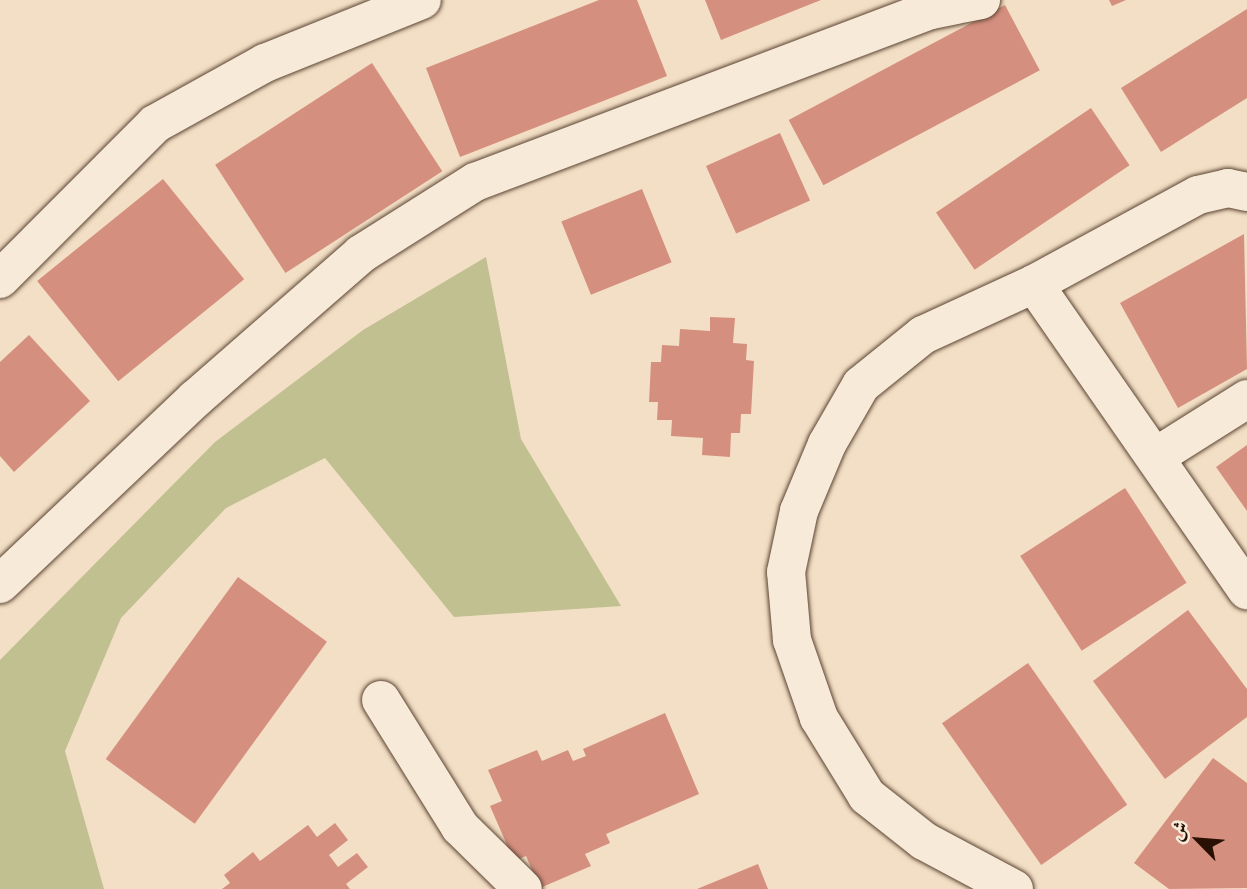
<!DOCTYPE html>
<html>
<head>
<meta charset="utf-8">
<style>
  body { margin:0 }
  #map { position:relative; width:1247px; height:889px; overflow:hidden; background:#f3dfc5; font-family:"EB Garamond",Amiri,serif }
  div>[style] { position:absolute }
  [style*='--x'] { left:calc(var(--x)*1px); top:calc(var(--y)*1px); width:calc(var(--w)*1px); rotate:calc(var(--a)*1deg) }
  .green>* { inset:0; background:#c1c090 }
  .building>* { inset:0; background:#d58f7f; transform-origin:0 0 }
  .roads { filter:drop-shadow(0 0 2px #5b4433) drop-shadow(0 0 2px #5b4433) }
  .minor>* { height:38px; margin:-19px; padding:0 19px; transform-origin:19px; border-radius:19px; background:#f7ead9 }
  span { translate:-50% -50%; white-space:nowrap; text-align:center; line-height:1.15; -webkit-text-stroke:6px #f7ead9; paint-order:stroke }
  .north { position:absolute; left:1163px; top:805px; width:70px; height:70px; -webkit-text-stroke:5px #f7ead9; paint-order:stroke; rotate:295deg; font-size:19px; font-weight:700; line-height:28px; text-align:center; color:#281002 }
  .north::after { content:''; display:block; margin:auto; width:24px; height:32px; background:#281002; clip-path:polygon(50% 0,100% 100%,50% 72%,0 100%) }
</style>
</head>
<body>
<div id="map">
  <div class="green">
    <div style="clip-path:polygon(486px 257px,521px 439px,621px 606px,454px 617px,325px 458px,226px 508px,121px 618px,65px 751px,104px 889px,0 889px,0 660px,215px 442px,363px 330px)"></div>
  </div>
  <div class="building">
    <div style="clip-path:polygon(599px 0,637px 0,667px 76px,460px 157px,426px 68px)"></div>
    <div style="clip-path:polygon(705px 0,821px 0,721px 40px)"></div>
    <div style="clip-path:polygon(1109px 0,1126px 0,1112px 6px)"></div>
    <div style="left:1005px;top:5px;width:74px;height:245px;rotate:62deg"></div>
    <div style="clip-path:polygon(1247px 9px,1247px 98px,1161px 152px,1121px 88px)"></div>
    <div style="left:372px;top:63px;width:129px;height:187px;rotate:57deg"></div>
    <div style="left:1091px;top:108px;width:69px;height:187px;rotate:56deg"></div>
    <div style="left:780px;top:133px;width:74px;height:81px;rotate:66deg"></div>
    <div style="left:163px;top:179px;width:129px;height:162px;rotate:51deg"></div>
    <div style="left:642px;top:189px;width:79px;height:87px;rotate:68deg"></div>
    <div style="clip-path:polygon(1244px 234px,1247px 369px,1178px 408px,1120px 303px)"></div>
    <div style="clip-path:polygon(710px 317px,735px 318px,733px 343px,747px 344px,746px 360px,754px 361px,751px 414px,741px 414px,740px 433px,731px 433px,730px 457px,702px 455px,703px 438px,671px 436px,672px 420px,657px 420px,658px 402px,649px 402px,651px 362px,661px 362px,662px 345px,679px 346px,680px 329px,710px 331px)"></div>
    <div style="clip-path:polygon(29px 335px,90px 401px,14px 472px,0 456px,0 362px)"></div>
    <div style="clip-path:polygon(1247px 445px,1247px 511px,1216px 467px)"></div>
    <div style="left:1125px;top:488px;width:113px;height:125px;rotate:57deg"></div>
    <div style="left:238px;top:577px;width:110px;height:225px;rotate:36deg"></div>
    <div style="clip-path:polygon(1188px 610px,1247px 689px,1247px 717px,1165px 779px,1093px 681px)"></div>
    <div style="left:1028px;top:663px;width:173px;height:105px;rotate:55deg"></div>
    <div style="clip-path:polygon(665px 713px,699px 794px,606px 834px,610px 843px,585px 854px,591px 866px,540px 888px,526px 856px,514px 861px,490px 806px,502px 801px,488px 770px,537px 750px,542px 761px,568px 750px,573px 761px,586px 756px,583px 749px)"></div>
    <div style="clip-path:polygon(1213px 758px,1247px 783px,1247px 888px,1169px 889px,1134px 863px)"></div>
    <div style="clip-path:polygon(335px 823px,348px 840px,329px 855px,338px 867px,357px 853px,368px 867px,346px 884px,350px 889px,222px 889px,230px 883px,224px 875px,253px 852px,260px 861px,308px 825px,317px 837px)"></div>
    <div style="clip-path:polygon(758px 864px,768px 889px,697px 889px)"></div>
  </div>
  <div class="roads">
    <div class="minor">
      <div style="--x:0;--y:279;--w:219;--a:-45"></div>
      <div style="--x:155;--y:124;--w:126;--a:-29"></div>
      <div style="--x:265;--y:63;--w:169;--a:-21.9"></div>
      <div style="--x:1034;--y:284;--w:187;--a:-28.5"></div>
      <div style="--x:1198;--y:195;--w:31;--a:-13"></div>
      <div style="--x:1228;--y:188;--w:19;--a:12"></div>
      <div style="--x:1155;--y:457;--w:109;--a:-32.2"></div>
      <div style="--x:0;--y:584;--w:269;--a:-43.5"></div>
      <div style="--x:195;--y:399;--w:220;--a:-41.1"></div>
      <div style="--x:361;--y:254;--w:135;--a:-32.3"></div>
      <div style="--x:475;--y:182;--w:487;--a:-20.7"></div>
      <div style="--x:931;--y:10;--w:51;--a:-11.3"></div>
      <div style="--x:381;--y:700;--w:150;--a:58.1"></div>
      <div style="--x:460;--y:827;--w:88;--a:44.5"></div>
      <div style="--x:1014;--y:889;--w:102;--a:-151.9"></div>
      <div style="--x:924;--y:841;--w:73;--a:-141.7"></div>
      <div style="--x:867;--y:796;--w:92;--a:-121.6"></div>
      <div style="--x:819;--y:718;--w:83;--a:-109.1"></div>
      <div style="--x:792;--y:640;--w:68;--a:-95"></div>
      <div style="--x:786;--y:572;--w:62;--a:-78"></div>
      <div style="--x:799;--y:511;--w:73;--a:-67.3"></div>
      <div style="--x:827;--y:444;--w:68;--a:-60"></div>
      <div style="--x:861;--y:385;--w:80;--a:-38.9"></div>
      <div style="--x:923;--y:335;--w:122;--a:-24.7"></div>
      <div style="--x:1034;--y:284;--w:373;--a:55.2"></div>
    </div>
  </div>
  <div class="north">ش</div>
</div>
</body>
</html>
